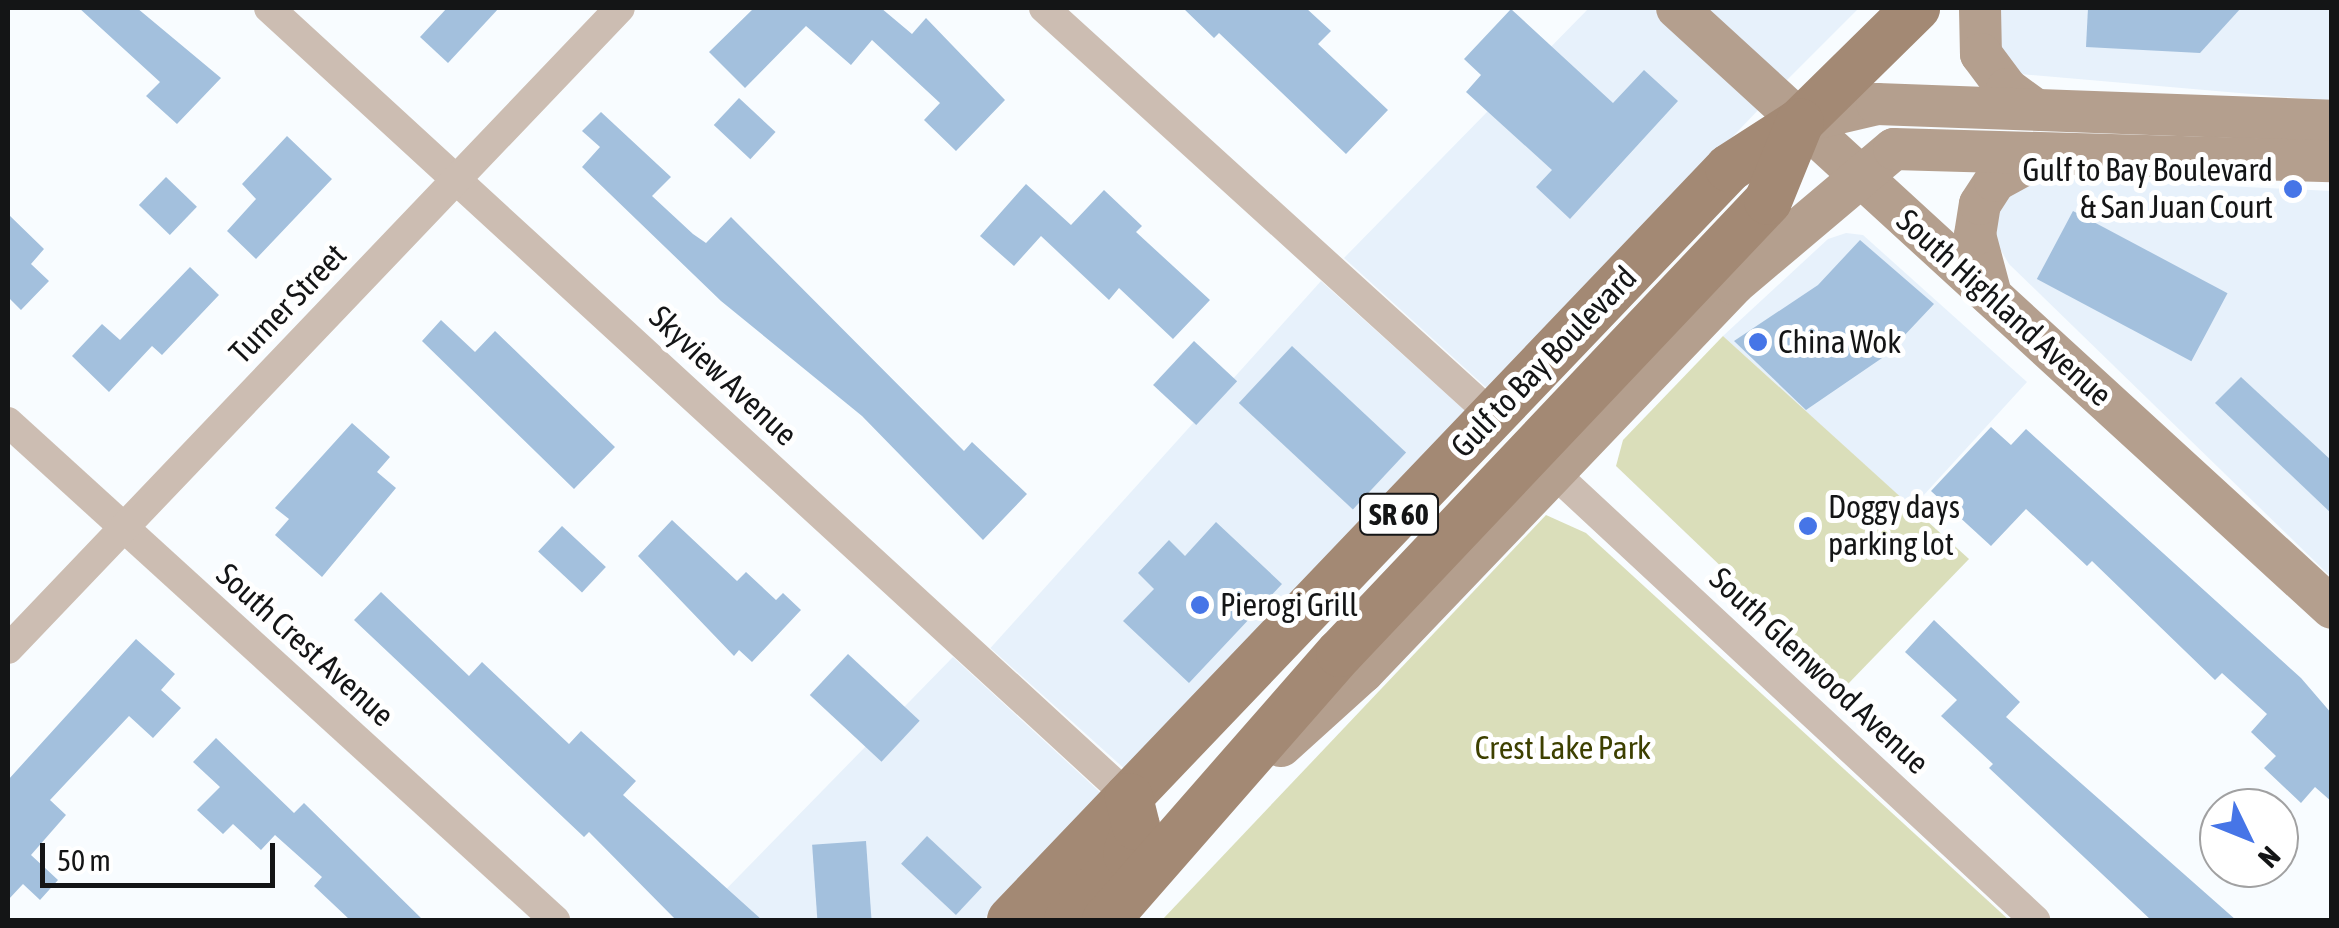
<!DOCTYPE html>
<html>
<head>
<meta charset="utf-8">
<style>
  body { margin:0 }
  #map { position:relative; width:2339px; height:928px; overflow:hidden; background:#f8fcff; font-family:"Asap Condensed",sans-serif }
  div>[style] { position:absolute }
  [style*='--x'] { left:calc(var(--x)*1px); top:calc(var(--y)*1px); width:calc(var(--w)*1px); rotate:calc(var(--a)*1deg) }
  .built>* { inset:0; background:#e7f1fb; transform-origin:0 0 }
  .green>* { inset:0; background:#dadeba }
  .building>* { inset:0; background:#a3c0dd; transform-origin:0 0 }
  .street>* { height:30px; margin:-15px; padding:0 15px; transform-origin:15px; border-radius:15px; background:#ccbdb2 }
  .secondary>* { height:42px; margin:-21px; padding:0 21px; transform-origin:21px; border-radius:21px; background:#b49f8e }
  .primary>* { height:48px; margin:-24px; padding:0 24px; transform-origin:24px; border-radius:24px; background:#a38974 }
  .dots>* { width:28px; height:28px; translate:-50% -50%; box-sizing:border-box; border:5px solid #fff; border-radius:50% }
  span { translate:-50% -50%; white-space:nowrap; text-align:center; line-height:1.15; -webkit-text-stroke:10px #fff; paint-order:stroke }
  .shield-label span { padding:2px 8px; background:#fff; border:2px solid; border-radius:8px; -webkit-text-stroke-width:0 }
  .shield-label { font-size:30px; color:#141516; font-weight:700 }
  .poi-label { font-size:32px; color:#141516 }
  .right { translate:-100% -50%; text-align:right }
  .left { translate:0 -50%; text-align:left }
  .street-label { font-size:32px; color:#141516 }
  .park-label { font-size:32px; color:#3d4000 }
  .frame { position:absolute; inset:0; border:10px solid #141516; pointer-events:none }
  .north { position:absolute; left:2199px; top:788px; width:100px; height:100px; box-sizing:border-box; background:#fff; border:2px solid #a1a1a2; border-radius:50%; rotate:133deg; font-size:28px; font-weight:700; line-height:40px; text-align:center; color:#141516 }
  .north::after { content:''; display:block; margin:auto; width:35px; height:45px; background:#4675e7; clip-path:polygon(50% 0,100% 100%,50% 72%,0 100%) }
  .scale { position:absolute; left:40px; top:843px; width:235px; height:45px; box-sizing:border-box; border:5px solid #141516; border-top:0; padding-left:12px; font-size:30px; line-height:35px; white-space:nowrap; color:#141516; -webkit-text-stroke:8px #fff; paint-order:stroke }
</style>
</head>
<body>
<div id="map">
  <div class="built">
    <div style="clip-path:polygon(1589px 8px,1653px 8px,1761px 107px,1490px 391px,1344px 258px)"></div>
    <div style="clip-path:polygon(1700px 8px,1859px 8px,1783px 84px)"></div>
    <div style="clip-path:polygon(1997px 8px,2331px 8px,2331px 101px,2020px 74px,1998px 50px)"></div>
    <div style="clip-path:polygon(2039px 177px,2331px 191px,2331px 577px,2009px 264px,1993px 237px,1996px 213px,2008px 194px)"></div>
    <div style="clip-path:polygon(1846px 233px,1863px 235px,2027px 382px,1912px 508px,1723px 336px,1828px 239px)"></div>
    <div style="left:1321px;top:281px;width:198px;height:494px;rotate:42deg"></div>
    <div style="clip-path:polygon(953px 657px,1103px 795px,983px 920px,696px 920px)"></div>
  </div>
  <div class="green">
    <div style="clip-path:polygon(1723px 336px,1969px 559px,1846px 686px,1616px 466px,1623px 440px)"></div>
    <div style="clip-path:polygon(1546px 515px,1586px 533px,2009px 920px,1162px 920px)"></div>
  </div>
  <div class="building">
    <div style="clip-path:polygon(79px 8px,137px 8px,221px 78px,177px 124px,146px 96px,160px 82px)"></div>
    <div style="clip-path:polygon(447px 8px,499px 8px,448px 63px,420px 37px)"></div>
    <div style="clip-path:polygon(754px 8px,881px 8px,912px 34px,926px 18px,1005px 100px,956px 151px,924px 120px,940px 103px,872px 40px,851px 65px,806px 26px,745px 88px,709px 52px)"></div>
    <div style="clip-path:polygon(1183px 8px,1306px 8px,1331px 31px,1318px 44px,1388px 110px,1346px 154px,1219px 33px,1214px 38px)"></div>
    <div style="clip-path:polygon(2088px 8px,2241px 8px,2200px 53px,2086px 47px)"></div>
    <div style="clip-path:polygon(1511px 9px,1613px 103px,1644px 70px,1678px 101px,1570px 219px,1536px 187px,1552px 170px,1466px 92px,1481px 75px,1464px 59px)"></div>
    <div style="left:739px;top:98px;width:50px;height:37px;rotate:43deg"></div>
    <div style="clip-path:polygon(601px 112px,671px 177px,652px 196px,693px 234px,706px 243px,731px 217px,964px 451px,972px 442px,1027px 494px,983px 540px,862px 416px,721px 301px,582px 167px,600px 147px,582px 131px)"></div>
    <div style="clip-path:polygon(287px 136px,332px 179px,256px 259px,227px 231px,256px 199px,242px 184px)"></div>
    <div style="left:166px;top:177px;width:43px;height:39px;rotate:44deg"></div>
    <div style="clip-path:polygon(1026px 184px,1071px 225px,1104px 190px,1142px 226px,1136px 232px,1210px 300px,1173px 339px,1119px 288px,1109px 300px,1041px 236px,1014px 266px,980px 236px)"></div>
    <div style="left:2073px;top:211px;width:175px;height:77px;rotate:28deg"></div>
    <div style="clip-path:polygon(8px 214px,44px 249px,31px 264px,49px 281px,21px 310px,8px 297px)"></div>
    <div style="clip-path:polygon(1860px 240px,1934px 304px,1885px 356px,1806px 410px,1734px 341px,1818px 285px)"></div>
    <div style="clip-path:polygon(190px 267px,219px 295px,162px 355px,152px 346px,109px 392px,72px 356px,102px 324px,120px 340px)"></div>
    <div style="clip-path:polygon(441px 320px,475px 352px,495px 331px,615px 447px,574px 489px,422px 341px)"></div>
    <div style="left:1194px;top:341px;width:59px;height:60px;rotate:43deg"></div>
    <div style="left:1292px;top:346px;width:156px;height:78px;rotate:43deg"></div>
    <div style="clip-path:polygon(2241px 377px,2332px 461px,2332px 514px,2215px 403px)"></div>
    <div style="clip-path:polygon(352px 423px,390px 457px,377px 472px,396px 488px,322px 577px,275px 535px,289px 519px,275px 508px)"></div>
    <div style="clip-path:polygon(1991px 427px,2011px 445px,2026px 429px,2301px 678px,2332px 714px,2332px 802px,2315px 787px,2301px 803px,2264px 768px,2276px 756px,2251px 732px,2267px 714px,2222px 673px,2215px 680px,2092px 561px,2087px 566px,2026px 509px,1991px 546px,1931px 491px)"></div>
    <div style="clip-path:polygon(672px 520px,737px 581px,746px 572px,776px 600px,783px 593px,801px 610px,752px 662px,739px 650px,734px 656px,638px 556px)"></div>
    <div style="clip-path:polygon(1216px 522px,1282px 584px,1189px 683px,1123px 621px,1154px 589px,1138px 573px,1169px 540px,1185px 556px)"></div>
    <div style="left:562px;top:526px;width:60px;height:35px;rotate:43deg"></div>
    <div style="clip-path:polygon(381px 592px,469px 676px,482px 662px,569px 744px,581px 731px,636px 781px,623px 795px,762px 920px,676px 920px,589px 832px,584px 837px,354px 620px)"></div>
    <div style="clip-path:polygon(1934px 620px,2020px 702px,2006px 717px,2236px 920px,2151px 920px,1989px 768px,1993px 764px,1941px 716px,1957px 700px,1905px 652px)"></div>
    <div style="clip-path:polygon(136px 639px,175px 674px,161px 690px,181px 708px,153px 738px,129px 716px,50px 800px,66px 815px,31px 855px,58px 880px,40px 900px,23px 884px,8px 900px,8px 780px)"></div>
    <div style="left:848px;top:654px;width:98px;height:56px;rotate:43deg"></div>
    <div style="clip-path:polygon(216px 738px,294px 813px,304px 803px,423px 920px,350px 920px,314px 886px,322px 877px,275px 835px,261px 850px,233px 824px,223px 834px,197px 810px,220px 787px,193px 762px)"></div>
    <div style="left:927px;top:836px;width:75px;height:38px;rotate:43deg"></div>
    <div style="left:866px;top:841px;width:79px;height:54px;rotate:86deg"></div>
  </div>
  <div class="street">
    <div style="--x:269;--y:8;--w:1167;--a:42.53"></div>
    <div style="--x:1044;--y:8;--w:607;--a:42.26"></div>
    <div style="--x:8;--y:422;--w:740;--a:42.32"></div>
    <div style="--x:1554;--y:473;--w:657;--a:42.9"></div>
    <div style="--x:8;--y:649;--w:886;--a:-46.33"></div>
  </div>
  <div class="secondary">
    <div style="--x:1677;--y:8;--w:888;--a:42.49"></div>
    <div style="--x:1980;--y:8;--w:46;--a:88.8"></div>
    <div style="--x:1981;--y:54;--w:44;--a:53.4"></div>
    <div style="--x:2007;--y:89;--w:34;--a:36"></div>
    <div style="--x:1800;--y:122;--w:79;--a:-13.2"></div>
    <div style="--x:1877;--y:104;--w:455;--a:2.1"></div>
    <div style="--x:1991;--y:295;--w:62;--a:-104.9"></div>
    <div style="--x:1975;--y:235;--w:31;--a:-81"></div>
    <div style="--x:1980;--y:204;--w:27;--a:-57"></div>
    <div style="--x:1995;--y:181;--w:54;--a:-29"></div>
    <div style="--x:1281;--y:746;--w:110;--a:-42.1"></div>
    <div style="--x:1363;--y:672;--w:537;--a:-46.28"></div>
    <div style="--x:1734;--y:284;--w:209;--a:-40.2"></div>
    <div style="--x:1894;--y:149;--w:438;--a:1.6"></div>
  </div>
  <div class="primary">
    <div style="--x:1011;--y:920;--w:1040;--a:-46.32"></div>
    <div style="--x:1729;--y:168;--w:85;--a:-32.9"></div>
    <div style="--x:1800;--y:122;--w:163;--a:-44.5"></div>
    <div style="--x:1068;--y:920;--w:89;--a:-48.2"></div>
    <div style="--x:1127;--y:854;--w:29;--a:-72"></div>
    <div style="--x:1136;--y:826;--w:30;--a:-104"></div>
    <div style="--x:1106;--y:920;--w:355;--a:-48.8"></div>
    <div style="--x:1340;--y:653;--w:622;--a:-46.56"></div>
    <div style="--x:1768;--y:201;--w:85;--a:-67.9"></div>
  </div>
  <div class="dots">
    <div style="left:2293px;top:189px;background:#4675e7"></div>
    <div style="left:1758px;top:342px;background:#4675e7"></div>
    <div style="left:1808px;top:526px;background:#4675e7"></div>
    <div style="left:1200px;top:605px;background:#4675e7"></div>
  </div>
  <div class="shield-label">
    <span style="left:1399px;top:514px">SR 60</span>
  </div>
  <div class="poi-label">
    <span class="right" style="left:2273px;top:189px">Gulf to Bay Boulevard<br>&amp; San Juan Court</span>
    <span class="left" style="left:1778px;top:342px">China Wok</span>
    <span class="left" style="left:1828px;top:526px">Doggy days<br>parking lot</span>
    <span class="left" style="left:1220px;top:605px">Pierogi Grill</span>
  </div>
  <div class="street-label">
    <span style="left:288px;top:304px;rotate:-46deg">Turner Street</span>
    <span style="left:2004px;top:308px;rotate:42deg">South Highland Avenue</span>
    <span style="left:1544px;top:362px;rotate:-46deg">Gulf to Bay Boulevard</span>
    <span style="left:723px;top:376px;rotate:43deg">Skyview Avenue</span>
    <span style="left:305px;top:645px;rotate:42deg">South Crest Avenue</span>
    <span style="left:1819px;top:671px;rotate:43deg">South Glenwood Avenue</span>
  </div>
  <div class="park-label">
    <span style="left:1563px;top:748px">Crest Lake Park</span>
  </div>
  <div class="frame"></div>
  <div class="north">N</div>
  <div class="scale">50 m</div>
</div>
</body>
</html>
